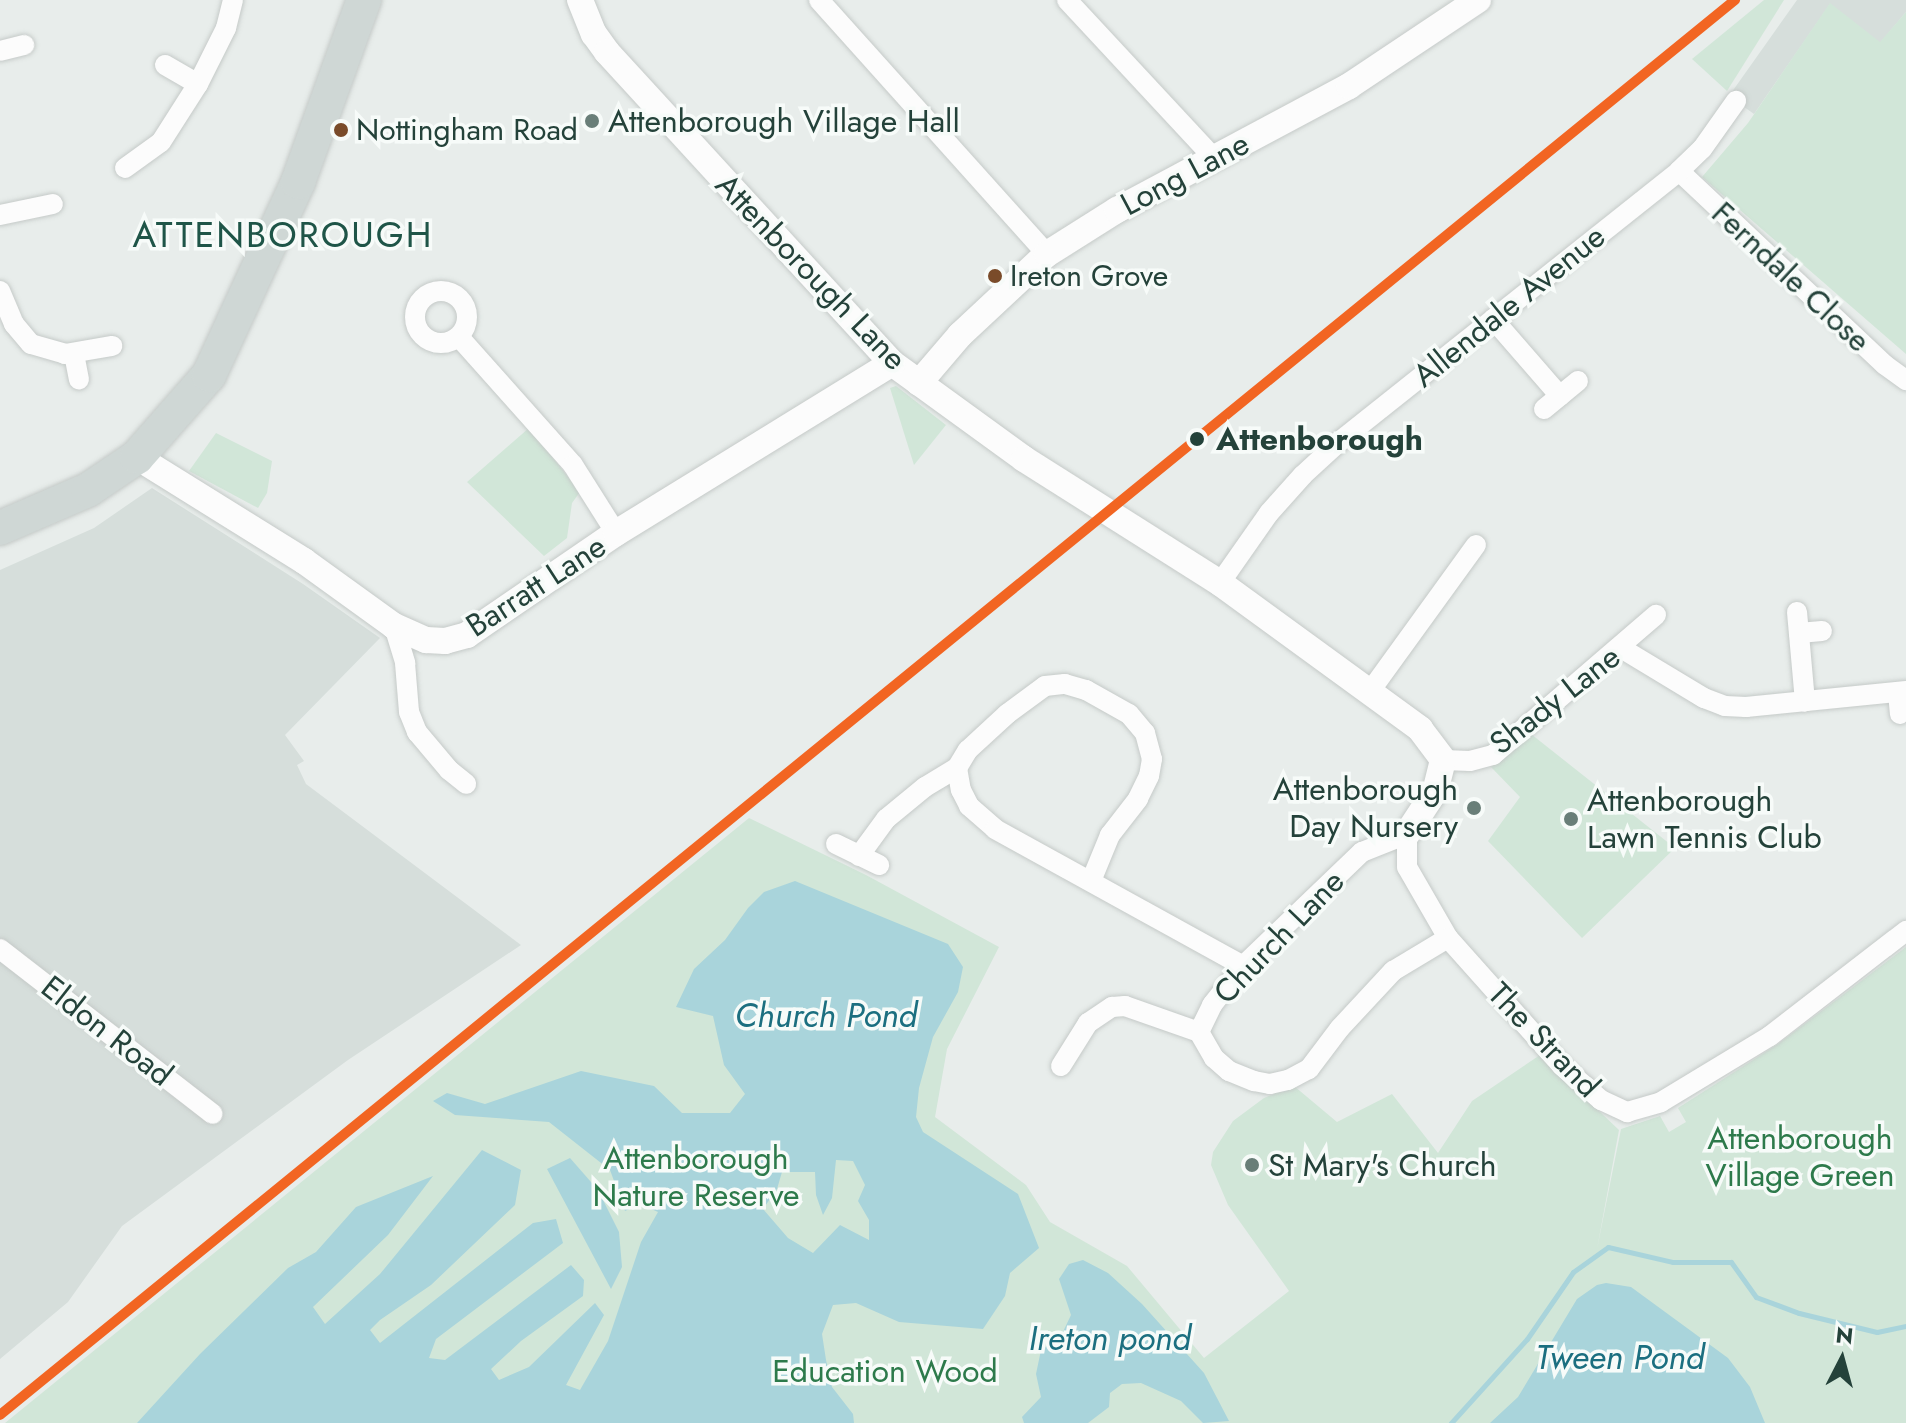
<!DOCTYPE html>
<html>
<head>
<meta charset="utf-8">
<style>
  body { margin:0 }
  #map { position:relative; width:1906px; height:1423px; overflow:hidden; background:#e8edeb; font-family:Jost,sans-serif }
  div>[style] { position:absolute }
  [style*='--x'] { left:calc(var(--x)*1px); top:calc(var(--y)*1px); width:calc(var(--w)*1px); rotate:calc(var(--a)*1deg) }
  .built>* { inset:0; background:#d6dedb }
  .green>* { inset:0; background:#d1e6d8 }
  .water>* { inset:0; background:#a9d4db }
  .stream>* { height:5px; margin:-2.5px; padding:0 2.5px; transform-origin:2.5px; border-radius:2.5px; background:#a9d4db }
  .roads { filter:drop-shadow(0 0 2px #c5cac8) drop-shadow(0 0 2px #c5cac8) }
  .minor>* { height:20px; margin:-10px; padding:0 10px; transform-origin:10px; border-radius:10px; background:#fcfcfc }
  .minor>.ring { margin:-10px; padding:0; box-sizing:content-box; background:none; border:20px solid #fcfcfc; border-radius:50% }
  .tertiary>* { height:26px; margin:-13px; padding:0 13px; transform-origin:13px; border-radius:13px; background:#fcfcfc }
  .primary>* { height:34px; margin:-17px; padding:0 17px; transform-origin:17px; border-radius:17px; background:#cfd7d5 }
  .rail-1>* { height:10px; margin:-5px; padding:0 5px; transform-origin:5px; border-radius:5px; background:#f26522 }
  .dots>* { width:22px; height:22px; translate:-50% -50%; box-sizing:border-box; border:4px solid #f7fbf9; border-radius:50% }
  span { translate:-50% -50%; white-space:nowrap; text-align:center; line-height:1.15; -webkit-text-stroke:7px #f7fbf9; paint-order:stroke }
  .bus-label { font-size:30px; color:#24423a }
  .left { translate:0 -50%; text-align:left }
  .poi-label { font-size:32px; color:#24423a }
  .right { translate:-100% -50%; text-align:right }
  .street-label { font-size:32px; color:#24423a }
  .stop-label { font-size:32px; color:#24423a; font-weight:700 }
  .park-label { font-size:32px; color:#2d7a4b }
  .water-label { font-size:34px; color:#1c6f80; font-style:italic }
  .quarter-label { font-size:36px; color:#1f5548; letter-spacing:2px }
  .north { position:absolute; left:1802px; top:1319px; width:80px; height:80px; -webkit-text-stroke:6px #f7fbf9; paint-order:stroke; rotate:6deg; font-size:22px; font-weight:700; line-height:32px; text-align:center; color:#24423a }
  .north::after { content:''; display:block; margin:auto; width:28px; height:36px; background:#24423a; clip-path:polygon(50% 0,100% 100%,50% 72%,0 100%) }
</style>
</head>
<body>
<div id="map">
  <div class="built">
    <div style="clip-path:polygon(1797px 0,1906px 0,1906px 12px,1880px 43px,1830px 4px,1754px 114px,1729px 96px)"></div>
    <div style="clip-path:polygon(152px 488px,303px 584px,380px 638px,285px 735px,304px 761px,297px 765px,306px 784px,521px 945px,348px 1060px,122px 1226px,68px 1302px,0 1359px,0 570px,94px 528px)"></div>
  </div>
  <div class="green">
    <div style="clip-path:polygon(1764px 0,1784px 0,1727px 91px,1692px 59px)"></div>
    <div style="clip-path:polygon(1830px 3px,1880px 42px,1906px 12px,1906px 354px,1702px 177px,1748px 123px)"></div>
    <div style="clip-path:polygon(896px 386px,946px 425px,914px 465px,890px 388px)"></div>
    <div style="clip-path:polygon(529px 428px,580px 492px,572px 503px,567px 538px,544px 556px,467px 482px)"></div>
    <div style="clip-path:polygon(216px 433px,272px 461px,267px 493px,258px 508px,189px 471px)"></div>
    <div style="clip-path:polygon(1531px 734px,1675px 848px,1582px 938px,1488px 841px,1520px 797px,1491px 767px)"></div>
    <div style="clip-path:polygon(749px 818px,866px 875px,999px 947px,947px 1049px,935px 1117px,1026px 1185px,1050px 1222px,1127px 1266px,1204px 1358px,1289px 1291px,1228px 1205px,1211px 1165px,1213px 1152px,1233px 1121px,1264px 1098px,1294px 1086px,1337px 1122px,1392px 1094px,1438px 1153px,1472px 1101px,1540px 1055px,1619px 1130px,1597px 1249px,1621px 1129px,1660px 1116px,1669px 1132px,1686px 1122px,1678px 1108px,1778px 1044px,1906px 947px,1906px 1423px,5px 1423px)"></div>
  </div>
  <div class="water">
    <div style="clip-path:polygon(evenodd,795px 881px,948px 944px,963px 967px,958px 992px,933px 1037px,919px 1088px,916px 1117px,923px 1132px,1018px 1194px,1039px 1248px,1010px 1273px,1005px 1296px,983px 1329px,899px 1322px,856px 1303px,833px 1305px,822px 1334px,826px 1360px,832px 1387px,853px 1414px,854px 1423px,137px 1423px,200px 1354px,288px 1268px,316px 1252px,356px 1207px,433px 1176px,388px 1235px,313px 1307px,325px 1324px,380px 1274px,482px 1150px,521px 1170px,515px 1205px,431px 1285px,380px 1320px,370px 1330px,380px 1343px,533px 1223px,556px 1219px,563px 1243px,436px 1339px,429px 1358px,445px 1360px,571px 1265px,584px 1280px,583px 1296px,521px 1341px,491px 1369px,499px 1380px,529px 1367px,595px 1303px,604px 1315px,566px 1385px,580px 1390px,608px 1341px,641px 1242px,658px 1212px,640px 1204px,625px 1211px,610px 1170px,549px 1122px,455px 1115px,433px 1101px,447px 1093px,485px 1104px,581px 1071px,654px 1086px,682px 1113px,730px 1113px,745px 1094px,724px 1065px,713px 1016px,676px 1007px,694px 969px,725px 940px,748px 908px,764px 892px,795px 881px,836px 1160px,853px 1161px,865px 1185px,858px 1201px,869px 1220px,869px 1240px,840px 1225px,813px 1253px,788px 1238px,763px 1209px,777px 1189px,782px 1172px,815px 1172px,816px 1195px,823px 1215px,832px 1198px,836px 1160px)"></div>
    <div style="clip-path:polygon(570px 1158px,598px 1190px,619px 1232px,622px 1267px,611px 1289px,547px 1169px)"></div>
    <div style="clip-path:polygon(1083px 1260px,1108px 1273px,1142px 1304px,1204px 1373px,1229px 1421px,1203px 1423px,1181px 1401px,1141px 1383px,1122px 1384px,1110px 1393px,1109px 1407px,1088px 1423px,1024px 1423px,1022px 1417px,1041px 1397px,1036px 1374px,1041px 1350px,1061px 1336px,1071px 1315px,1059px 1279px,1069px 1264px)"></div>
    <div style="clip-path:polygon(1606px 1283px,1631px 1287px,1728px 1358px,1750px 1387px,1765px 1423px,1490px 1423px,1518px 1397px,1577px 1299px,1597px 1285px)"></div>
  </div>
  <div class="stream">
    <div style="--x:1451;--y:1423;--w:113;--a:-47.9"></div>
    <div style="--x:1527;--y:1339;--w:81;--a:-55.5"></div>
    <div style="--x:1573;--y:1272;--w:43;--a:-35.5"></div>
    <div style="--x:1608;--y:1247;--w:67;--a:13"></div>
    <div style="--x:1673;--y:1262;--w:58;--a:0"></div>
    <div style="--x:1731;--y:1262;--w:43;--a:54.5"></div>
    <div style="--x:1756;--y:1297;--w:46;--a:20.4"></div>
    <div style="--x:1799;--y:1313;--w:80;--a:13.7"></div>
    <div style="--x:1877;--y:1332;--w:30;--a:-12"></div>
  </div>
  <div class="roads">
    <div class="minor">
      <div style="--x:819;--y:0;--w:341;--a:48.1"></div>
      <div style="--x:1067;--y:0;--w:216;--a:47.1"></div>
      <div style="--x:0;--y:51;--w:25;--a:-14"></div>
      <div style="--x:165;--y:65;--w:38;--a:30"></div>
      <div style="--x:125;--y:168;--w:44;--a:-35.8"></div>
      <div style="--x:161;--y:142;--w:69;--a:-57.5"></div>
      <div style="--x:198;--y:84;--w:63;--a:-63.4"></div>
      <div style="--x:226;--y:28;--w:29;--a:-76"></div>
      <div style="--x:1679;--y:171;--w:283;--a:43.3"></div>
      <div style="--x:1885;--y:365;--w:26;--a:36"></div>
      <div style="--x:0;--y:215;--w:54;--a:-11.7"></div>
      <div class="ring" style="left:415px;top:291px;width:32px;height:32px"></div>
      <div style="--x:0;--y:291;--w:36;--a:67"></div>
      <div style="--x:14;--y:324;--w:26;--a:50"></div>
      <div style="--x:31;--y:344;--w:35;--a:16"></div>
      <div style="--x:65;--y:354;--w:48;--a:-9.7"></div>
      <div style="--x:1493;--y:319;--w:102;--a:49"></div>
      <div style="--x:459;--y:337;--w:171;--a:48.3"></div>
      <div style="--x:573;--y:465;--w:80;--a:57.7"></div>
      <div style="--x:74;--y:354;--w:26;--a:79"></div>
      <div style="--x:1544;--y:409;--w:44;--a:-39.5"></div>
      <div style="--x:1220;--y:583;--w:85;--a:-55"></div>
      <div style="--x:1269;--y:513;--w:51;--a:-48.2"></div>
      <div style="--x:1303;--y:475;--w:50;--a:-42.6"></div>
      <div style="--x:1340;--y:441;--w:433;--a:-38.5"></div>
      <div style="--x:1679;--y:171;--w:32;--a:-44"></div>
      <div style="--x:1702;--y:149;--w:59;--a:-54.7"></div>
      <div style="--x:1797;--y:612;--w:90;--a:84.9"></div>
      <div style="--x:394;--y:626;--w:39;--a:73"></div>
      <div style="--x:405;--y:663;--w:49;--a:85.3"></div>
      <div style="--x:409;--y:712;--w:22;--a:68"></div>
      <div style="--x:417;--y:732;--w:50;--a:49.9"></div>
      <div style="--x:449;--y:770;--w:22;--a:39"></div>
      <div style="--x:1799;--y:633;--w:23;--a:-5"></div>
      <div style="--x:1621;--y:648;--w:97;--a:31.1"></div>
      <div style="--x:1704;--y:698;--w:22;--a:21"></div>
      <div style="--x:1725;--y:706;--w:21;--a:3"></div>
      <div style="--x:1746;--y:707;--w:161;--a:-5.7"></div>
      <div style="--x:1371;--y:690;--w:179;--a:-54.1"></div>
      <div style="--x:1898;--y:692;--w:22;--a:85"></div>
      <div style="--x:1443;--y:760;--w:27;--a:2"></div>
      <div style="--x:1470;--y:761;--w:24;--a:-15"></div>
      <div style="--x:1493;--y:755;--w:215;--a:-40.7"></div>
      <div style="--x:957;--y:768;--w:22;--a:80"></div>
      <div style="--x:961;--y:790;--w:18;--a:63"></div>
      <div style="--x:969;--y:806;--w:35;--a:41"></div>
      <div style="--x:995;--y:829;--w:283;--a:28.9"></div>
      <div style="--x:836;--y:844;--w:48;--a:26"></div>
      <div style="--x:859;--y:856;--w:46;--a:-53.9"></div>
      <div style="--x:886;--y:819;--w:50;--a:-39.4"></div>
      <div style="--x:925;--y:787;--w:37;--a:-31"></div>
      <div style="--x:957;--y:768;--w:21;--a:-59"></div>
      <div style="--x:968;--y:750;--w:53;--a:-42.7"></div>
      <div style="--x:1007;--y:714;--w:47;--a:-36.4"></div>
      <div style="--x:1045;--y:686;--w:20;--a:-6"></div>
      <div style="--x:1065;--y:684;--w:22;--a:16"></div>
      <div style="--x:1086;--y:690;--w:49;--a:29.2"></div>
      <div style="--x:1129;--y:714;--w:25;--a:50"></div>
      <div style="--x:1145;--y:733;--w:27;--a:75"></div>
      <div style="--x:1152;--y:759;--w:17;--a:100"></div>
      <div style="--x:1149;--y:776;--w:25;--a:116"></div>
      <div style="--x:1138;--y:799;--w:46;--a:127.9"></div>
      <div style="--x:1110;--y:835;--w:50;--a:112.4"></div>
      <div style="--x:0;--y:949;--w:269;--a:37.8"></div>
      <div style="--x:1199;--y:1032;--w:30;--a:-64"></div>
      <div style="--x:1212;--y:1005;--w:50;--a:-51.5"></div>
      <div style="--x:1243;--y:966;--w:165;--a:-43.8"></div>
      <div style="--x:1362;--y:852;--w:48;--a:-21.8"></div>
      <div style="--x:1407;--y:834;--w:33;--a:90"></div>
      <div style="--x:1407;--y:867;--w:82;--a:60"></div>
      <div style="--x:1448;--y:938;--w:171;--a:48.3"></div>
      <div style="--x:1562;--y:1066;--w:52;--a:41.1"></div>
      <div style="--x:1601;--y:1100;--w:29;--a:25"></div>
      <div style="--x:1627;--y:1112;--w:35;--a:-16"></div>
      <div style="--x:1661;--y:1102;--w:127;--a:-31.2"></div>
      <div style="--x:1770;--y:1036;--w:172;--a:-37.7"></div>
      <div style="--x:1199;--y:1032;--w:30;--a:60"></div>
      <div style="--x:1214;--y:1058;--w:20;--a:41"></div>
      <div style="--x:1229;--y:1071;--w:27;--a:22"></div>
      <div style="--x:1254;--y:1081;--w:16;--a:11"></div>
      <div style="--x:1270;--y:1084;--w:18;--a:-13"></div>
      <div style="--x:1288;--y:1080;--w:24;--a:-28"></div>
      <div style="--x:1309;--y:1069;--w:51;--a:-52.9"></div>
      <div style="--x:1340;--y:1028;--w:78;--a:-47.1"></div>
      <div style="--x:1393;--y:971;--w:64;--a:-31"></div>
      <div style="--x:1061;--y:1066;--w:51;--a:-57.9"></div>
      <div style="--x:1088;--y:1023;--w:29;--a:-34"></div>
      <div style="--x:1112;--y:1007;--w:13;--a:-4"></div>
      <div style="--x:1125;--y:1006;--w:78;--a:19.4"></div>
    </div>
    <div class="tertiary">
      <div style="--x:580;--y:0;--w:37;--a:68"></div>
      <div style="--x:594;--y:34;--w:22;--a:54"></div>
      <div style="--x:607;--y:52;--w:422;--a:47.5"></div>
      <div style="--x:892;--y:363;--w:163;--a:36"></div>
      <div style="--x:1024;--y:459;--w:232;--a:32.3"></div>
      <div style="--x:1220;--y:583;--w:248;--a:36.1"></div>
      <div style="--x:1420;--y:729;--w:39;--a:53"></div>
      <div style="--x:1443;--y:760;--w:32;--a:104"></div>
      <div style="--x:1435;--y:791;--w:51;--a:123.1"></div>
      <div style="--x:919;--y:383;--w:63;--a:-49.5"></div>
      <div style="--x:960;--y:335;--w:119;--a:-43"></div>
      <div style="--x:1047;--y:254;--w:83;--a:-32.2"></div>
      <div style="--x:1117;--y:210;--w:263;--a:-28.1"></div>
      <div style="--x:1349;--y:86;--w:155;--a:-33.7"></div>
      <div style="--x:137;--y:457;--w:197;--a:31.9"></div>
      <div style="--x:304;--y:561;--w:111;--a:35.8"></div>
      <div style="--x:394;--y:626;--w:35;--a:24"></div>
      <div style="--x:426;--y:640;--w:19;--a:3"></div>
      <div style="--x:445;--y:641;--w:23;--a:-15"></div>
      <div style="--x:467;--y:635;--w:181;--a:-34.4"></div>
      <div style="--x:616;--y:533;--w:324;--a:-31.6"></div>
    </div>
    <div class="primary">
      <div style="--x:0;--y:528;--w:96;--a:-23.4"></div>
      <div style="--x:88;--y:490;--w:59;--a:-34"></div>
      <div style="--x:137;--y:457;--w:109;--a:-48.7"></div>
      <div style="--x:209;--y:375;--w:213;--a:-65.2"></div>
      <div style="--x:298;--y:182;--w:194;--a:-70.1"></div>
    </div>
  </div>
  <div class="rail-1">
    <div style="--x:0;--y:1415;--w:2239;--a:-39.2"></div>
  </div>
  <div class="dots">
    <div style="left:592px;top:121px;background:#697e78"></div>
    <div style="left:341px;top:130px;background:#7a4b2a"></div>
    <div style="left:995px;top:276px;background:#7a4b2a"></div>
    <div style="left:1197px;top:439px;background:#24423a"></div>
    <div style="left:1474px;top:808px;background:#697e78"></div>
    <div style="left:1571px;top:819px;background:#697e78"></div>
    <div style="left:1252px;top:1165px;background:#697e78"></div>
  </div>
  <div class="bus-label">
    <span class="left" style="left:356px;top:130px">Nottingham Road</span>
    <span class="left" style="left:1010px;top:276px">Ireton Grove</span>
  </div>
  <div class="poi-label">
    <span class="left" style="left:608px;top:121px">Attenborough Village Hall</span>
    <span class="right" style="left:1458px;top:808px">Attenborough<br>Day Nursery</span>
    <span class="left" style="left:1587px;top:819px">Attenborough<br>Lawn Tennis Club</span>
    <span class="left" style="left:1268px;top:1165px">St Mary's Church</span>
  </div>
  <div class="street-label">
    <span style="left:1185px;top:174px;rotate:-28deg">Long Lane</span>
    <span style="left:811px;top:272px;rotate:46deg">Attenborough Lane</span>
    <span style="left:1791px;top:277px;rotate:43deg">Ferndale Close</span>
    <span style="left:1509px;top:306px;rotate:-39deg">Allendale Avenue</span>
    <span style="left:536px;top:586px;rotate:-33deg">Barratt Lane</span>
    <span style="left:1555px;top:700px;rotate:-38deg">Shady Lane</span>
    <span style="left:1279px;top:937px;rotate:-46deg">Church Lane</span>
    <span style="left:107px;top:1031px;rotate:38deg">Eldon Road</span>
    <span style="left:1544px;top:1040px;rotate:46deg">The Strand</span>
  </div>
  <div class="stop-label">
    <span class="left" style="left:1216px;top:439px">Attenborough</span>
  </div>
  <div class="park-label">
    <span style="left:1800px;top:1157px">Attenborough<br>Village Green</span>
    <span style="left:696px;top:1177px">Attenborough<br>Nature Reserve</span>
    <span style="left:885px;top:1371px">Education Wood</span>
  </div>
  <div class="water-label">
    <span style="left:826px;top:1016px">Church Pond</span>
    <span style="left:1110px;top:1339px">Ireton pond</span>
    <span style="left:1620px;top:1358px">Tween Pond</span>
  </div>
  <div class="quarter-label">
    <span style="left:283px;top:235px">ATTENBOROUGH</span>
  </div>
  <div class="north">N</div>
</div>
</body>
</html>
